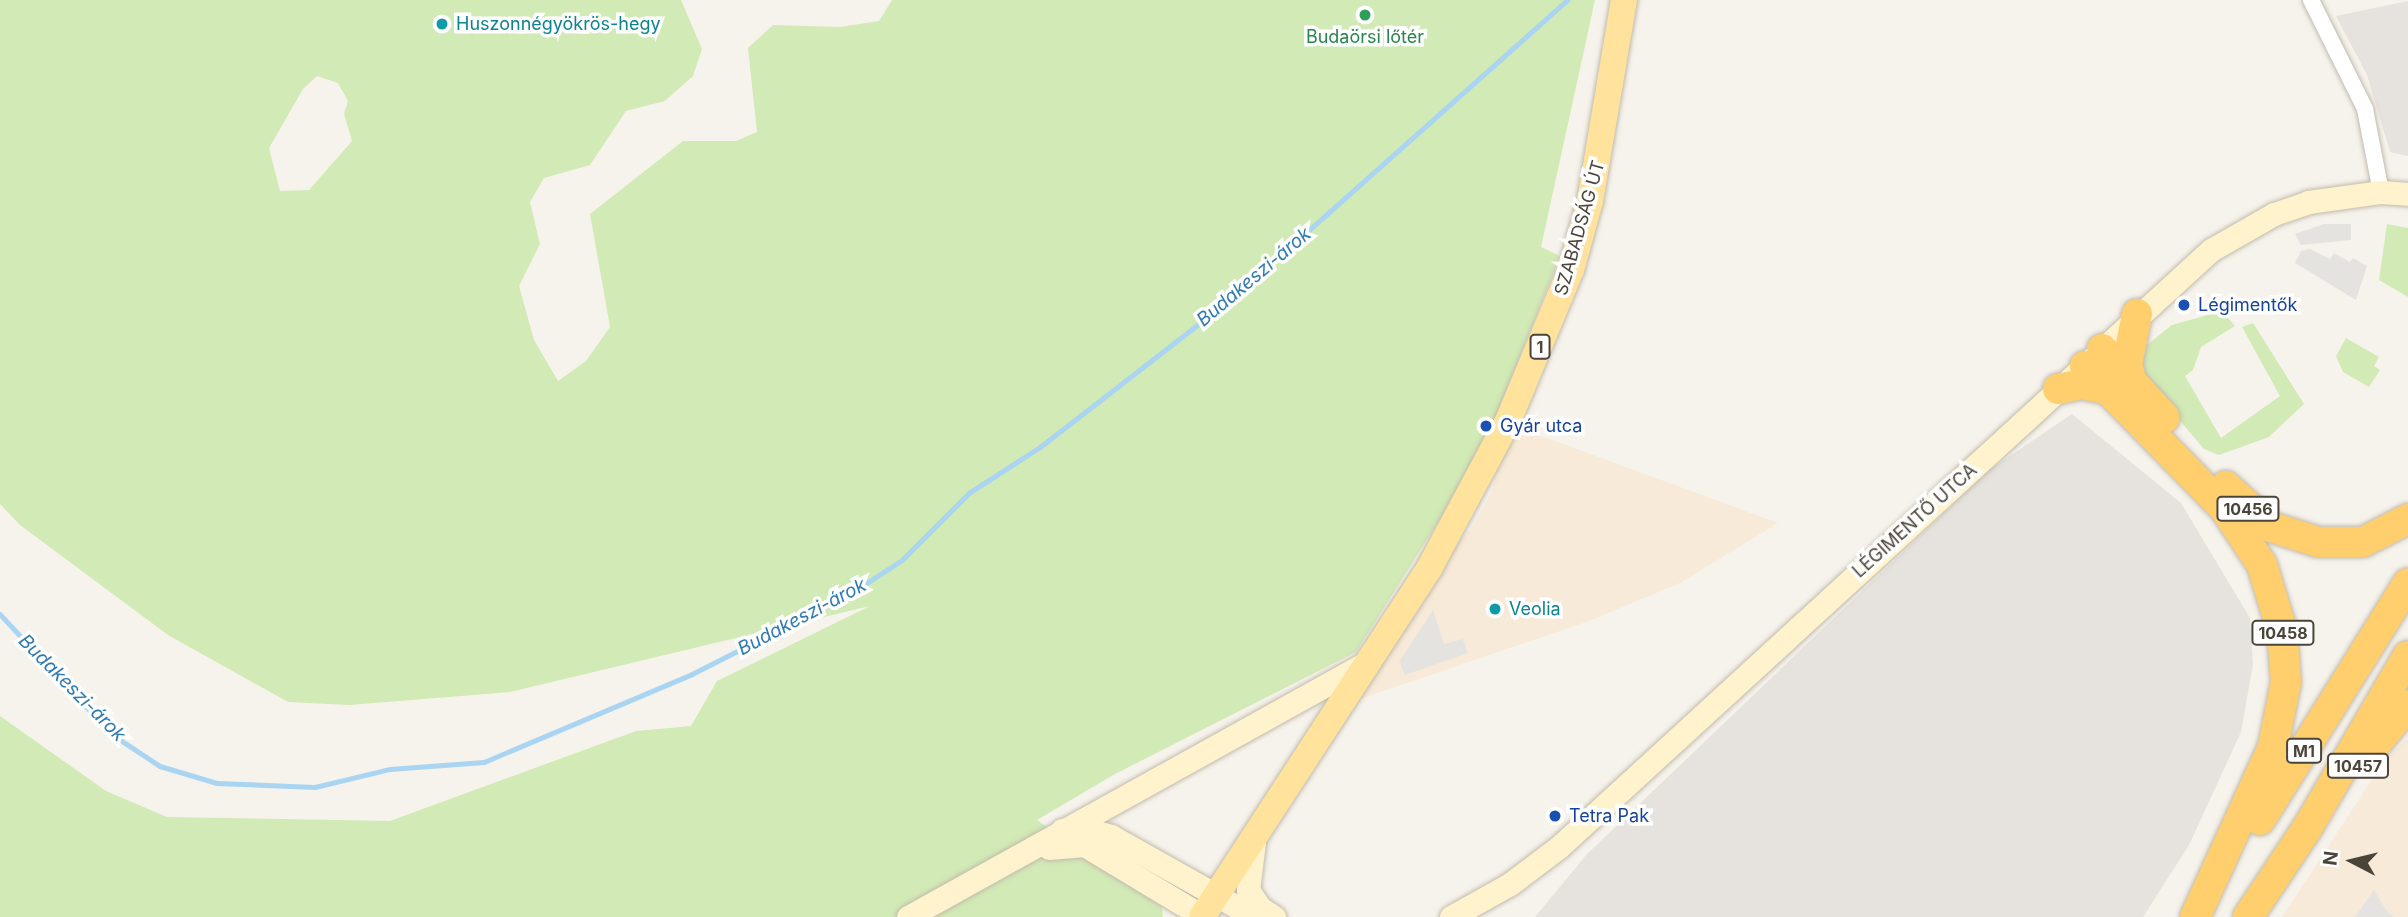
<!DOCTYPE html>
<html>
<head>
<meta charset="utf-8">
<style>
  body { margin:0 }
  #map { position:relative; width:2408px; height:917px; overflow:hidden; background:#f6f3ec; font-family:Inter,sans-serif }
  div>[style] { position:absolute }
  [style*='--x'] { left:calc(var(--x)*1px); top:calc(var(--y)*1px); width:calc(var(--w)*1px); rotate:calc(var(--a)*1deg) }
  .commercial>* { inset:0; background:#f7ead8 }
  .industrial>* { inset:0; background:#e6e2dd }
  .green>* { inset:0; background:#d2eab5 }
  .parking>* { inset:0; background:#e5e3e0 }
  .stream>* { height:4.5px; margin:-2.25px; padding:0 2.25px; transform-origin:2.25px; border-radius:2.25px; background:#a9d4f2 }
  .roads { filter:drop-shadow(0 0 2px #c2bbae) drop-shadow(0 0 2px #c2bbae) }
  .street>* { height:16px; margin:-8px; padding:0 8px; transform-origin:8px; border-radius:8px; background:#fff }
  .secondary>* { height:23px; margin:-11.5px; padding:0 11.5px; transform-origin:11.5px; border-radius:11.5px; background:#fff3cd }
  .primary>* { height:26px; margin:-13px; padding:0 13px; transform-origin:13px; border-radius:13px; background:#ffe39c }
  .highway>* { height:30px; margin:-15px; padding:0 15px; transform-origin:15px; border-radius:15px; background:#ffcf6e }
  .dots>* { width:19px; height:19px; translate:-50% -50%; box-sizing:border-box; border:4px solid #fff; border-radius:50% }
  span { translate:-50% -50%; white-space:nowrap; text-align:center; line-height:1.15; -webkit-text-stroke:7px #fff; paint-order:stroke }
  .shield-label span { padding:2px 5px; background:#fff; border:2px solid; border-radius:5px; -webkit-text-stroke-width:0 }
  .shield-label { font-size:16px; color:#4b4439; font-weight:700 }
  .culture-label { font-size:18px; color:#0d838f }
  .left { translate:0 -50%; text-align:left }
  .leisure-label { font-size:18px; color:#27864d }
  .street-label { font-size:18px; color:#4b4439 }
  .transit-label { font-size:18px; color:#164399 }
  .water-label { font-size:19px; color:#2e7ab2; font-style:italic }
  .north { position:absolute; left:2317px; top:826px; width:70px; height:70px; -webkit-text-stroke:5px #fff; paint-order:stroke; rotate:277deg; font-size:19px; font-weight:700; line-height:28px; text-align:center; color:#4b4439 }
  .north::after { content:''; display:block; margin:auto; width:24px; height:32px; background:#4b4439; clip-path:polygon(50% 0,100% 100%,50% 72%,0 100%) }
</style>
</head>
<body>
<div id="map">
  <div class="commercial">
    <div style="clip-path:polygon(1517px 427px,1778px 523px,1680px 583px,1589px 621px,1354px 701px,1453px 547px,1471px 529px,1492px 492px,1496px 472px)"></div>
    <div style="clip-path:polygon(2408px 738px,2408px 917px,2282px 917px,2384px 761px)"></div>
  </div>
  <div class="industrial">
    <div style="clip-path:polygon(2408px 1px,2408px 156px,2390px 152px,2367px 75px,2336px 16px)"></div>
    <div style="clip-path:polygon(2072px 414px,2181px 503px,2250px 618px,2253px 664px,2241px 732px,2189px 845px,2143px 917px,1535px 917px,1587px 854px,1989px 470px)"></div>
  </div>
  <div class="green">
    <div style="clip-path:polygon(evenodd,0 0,681px 0,702px 49px,693px 76px,665px 101px,626px 111px,590px 165px,544px 178px,530px 202px,540px 244px,519px 286px,534px 340px,558px 381px,586px 361px,610px 327px,590px 214px,683px 141px,736px 141px,757px 132px,748px 48px,773px 25px,840px 27px,879px 21px,892px 0,1595px 0,1541px 247px,1560px 256px,1481px 454px,1356px 652px,1115px 774px,1037px 820px,1162px 907px,1163px 917px,0 917px,0 716px,106px 791px,167px 817px,390px 821px,636px 731px,691px 726px,717px 681px,870px 606px,510px 692px,350px 705px,288px 702px,168px 635px,20px 525px,0 504px,0 0,317px 76px,338px 83px,348px 101px,344px 114px,352px 141px,309px 190px,280px 191px,269px 148px,303px 89px,317px 76px)"></div>
    <div style="clip-path:polygon(2387px 224px,2408px 228px,2408px 297px,2379px 280px)"></div>
    <div style="clip-path:polygon(2222px 311px,2235px 326px,2201px 347px,2193px 370px,2185px 376px,2221px 438px,2280px 396px,2242px 327px,2253px 323px,2304px 404px,2269px 437px,2219px 455px,2204px 449px,2143px 377px,2139px 364px,2143px 348px,2172px 325px)"></div>
    <div style="clip-path:polygon(2346px 338px,2379px 357px,2374px 366px,2380px 370px,2369px 387px,2343px 372px,2336px 356px)"></div>
  </div>
  <div class="parking">
    <div style="clip-path:polygon(2324px 224px,2351px 224px,2351px 240px,2301px 245px,2295px 234px)"></div>
    <div style="clip-path:polygon(2310px 249px,2330px 259px,2334px 253px,2350px 262px,2353px 258px,2367px 266px,2356px 300px,2295px 263px,2301px 251px)"></div>
    <div style="clip-path:polygon(1433px 610px,1444px 644px,1463px 639px,1468px 653px,1405px 675px,1399px 662px)"></div>
    <div style="clip-path:polygon(2374px 890px,2386px 910px,2394px 917px,2355px 917px)"></div>
  </div>
  <div class="stream">
    <div style="--x:0;--y:614;--w:166;--a:47"></div>
    <div style="--x:113;--y:735;--w:56;--a:33.4"></div>
    <div style="--x:160;--y:766;--w:59;--a:16.6"></div>
    <div style="--x:217;--y:783;--w:98;--a:2.3"></div>
    <div style="--x:315;--y:787;--w:77;--a:-13.5"></div>
    <div style="--x:390;--y:769;--w:94;--a:-4.3"></div>
    <div style="--x:484;--y:762;--w:226;--a:-22.9"></div>
    <div style="--x:692;--y:674;--w:177;--a:-26.9"></div>
    <div style="--x:850;--y:594;--w:62;--a:-33.2"></div>
    <div style="--x:902;--y:560;--w:95;--a:-45"></div>
    <div style="--x:969;--y:493;--w:85;--a:-32.9"></div>
    <div style="--x:1040;--y:447;--w:247;--a:-37.8"></div>
    <div style="--x:1235;--y:296;--w:445;--a:-41.7"></div>
  </div>
  <div class="roads">
    <div class="street">
      <div style="--x:2311;--y:0;--w:122;--a:63.6"></div>
      <div style="--x:2365;--y:109;--w:85;--a:79.1"></div>
    </div>
    <div class="secondary">
      <div style="--x:1062;--y:830;--w:20;--a:-6"></div>
      <div style="--x:1082;--y:828;--w:30;--a:15"></div>
      <div style="--x:1111;--y:836;--w:165;--a:29.4"></div>
      <div style="--x:1254;--y:842;--w:48;--a:97.1"></div>
      <div style="--x:1248;--y:890;--w:22;--a:56"></div>
      <div style="--x:1260;--y:908;--w:17;--a:33"></div>
      <div style="--x:1049;--y:848;--w:35;--a:-5"></div>
      <div style="--x:1084;--y:845;--w:140;--a:31"></div>
      <div style="--x:908;--y:917;--w:527;--a:-29.04"></div>
      <div style="--x:1451;--y:917;--w:68;--a:-29.2"></div>
      <div style="--x:1510;--y:884;--w:61;--a:-37.1"></div>
      <div style="--x:1559;--y:847;--w:884;--a:-42.48"></div>
      <div style="--x:2211;--y:250;--w:73;--a:-29.7"></div>
      <div style="--x:2274;--y:214;--w:36;--a:-19"></div>
      <div style="--x:2308;--y:202;--w:74;--a:-7.8"></div>
      <div style="--x:2381;--y:192;--w:27;--a:4"></div>
    </div>
    <div class="primary">
      <div style="--x:1202;--y:917;--w:418;--a:-56.9"></div>
      <div style="--x:1430;--y:567;--w:166;--a:-61.9"></div>
      <div style="--x:1508;--y:421;--w:164;--a:-67.4"></div>
      <div style="--x:1571;--y:270;--w:72;--a:-74.6"></div>
      <div style="--x:1590;--y:201;--w:204;--a:-80.4"></div>
    </div>
    <div class="highway">
      <div style="--x:2102;--y:349;--w:93;--a:47.6"></div>
      <div style="--x:2085;--y:366;--w:200;--a:45.6"></div>
      <div style="--x:2225;--y:509;--w:67;--a:56.5"></div>
      <div style="--x:2262;--y:565;--w:68;--a:72.9"></div>
      <div style="--x:2282;--y:630;--w:52;--a:85.6"></div>
      <div style="--x:2286;--y:682;--w:66;--a:101.3"></div>
      <div style="--x:2273;--y:747;--w:187;--a:114.6"></div>
      <div style="--x:2131;--y:379;--w:15;--a:-106"></div>
      <div style="--x:2127;--y:365;--w:52;--a:-78.9"></div>
      <div style="--x:2058;--y:389;--w:25;--a:-12"></div>
      <div style="--x:2082;--y:384;--w:30;--a:12"></div>
      <div style="--x:2226;--y:486;--w:61;--a:42.3"></div>
      <div style="--x:2271;--y:527;--w:49;--a:17.7"></div>
      <div style="--x:2318;--y:542;--w:45;--a:0"></div>
      <div style="--x:2363;--y:542;--w:51;--a:-27.1"></div>
      <div style="--x:2366;--y:756;--w:66;--a:-50.5"></div>
      <div style="--x:2260;--y:820;--w:279;--a:-58"></div>
      <div style="--x:2248;--y:917;--w:108;--a:-56.3"></div>
      <div style="--x:2308;--y:827;--w:198;--a:-59.7"></div>
    </div>
  </div>
  <div class="dots">
    <div style="left:1365px;top:15px;background:#2e9e5b"></div>
    <div style="left:442px;top:24px;background:#0f9aa8"></div>
    <div style="left:2184px;top:305px;background:#1a4fb4"></div>
    <div style="left:1486px;top:426px;background:#1a4fb4"></div>
    <div style="left:1495px;top:609px;background:#0f9aa8"></div>
    <div style="left:1555px;top:816px;background:#1a4fb4"></div>
  </div>
  <div class="shield-label">
    <span style="left:1540px;top:347px">1</span>
    <span style="left:2248px;top:509px">10456</span>
    <span style="left:2283px;top:633px">10458</span>
    <span style="left:2304px;top:751px">M1</span>
    <span style="left:2358px;top:766px">10457</span>
  </div>
  <div class="culture-label">
    <span class="left" style="left:456px;top:24px">Huszonnégyökrös-hegy</span>
    <span class="left" style="left:1509px;top:609px">Veolia</span>
  </div>
  <div class="leisure-label">
    <span style="left:1365px;top:37px">Budaörsi lőtér</span>
  </div>
  <div class="street-label">
    <span style="left:1580px;top:228px;rotate:-74deg">SZABADSÁG ÚT</span>
    <span style="left:1915px;top:521px;rotate:-42deg">LÉGIMENTŐ UTCA</span>
  </div>
  <div class="transit-label">
    <span class="left" style="left:2198px;top:305px">Légimentők</span>
    <span class="left" style="left:1500px;top:426px">Gyár utca</span>
    <span class="left" style="left:1569px;top:816px">Tetra Pak</span>
  </div>
  <div class="water-label">
    <span style="left:1254px;top:277px;rotate:-40deg">Budakeszi-árok</span>
    <span style="left:802px;top:617px;rotate:-28deg">Budakeszi-árok</span>
    <span style="left:72px;top:688px;rotate:45deg">Budakeszi-árok</span>
  </div>
  <div class="north">N</div>
</div>
</body>
</html>
